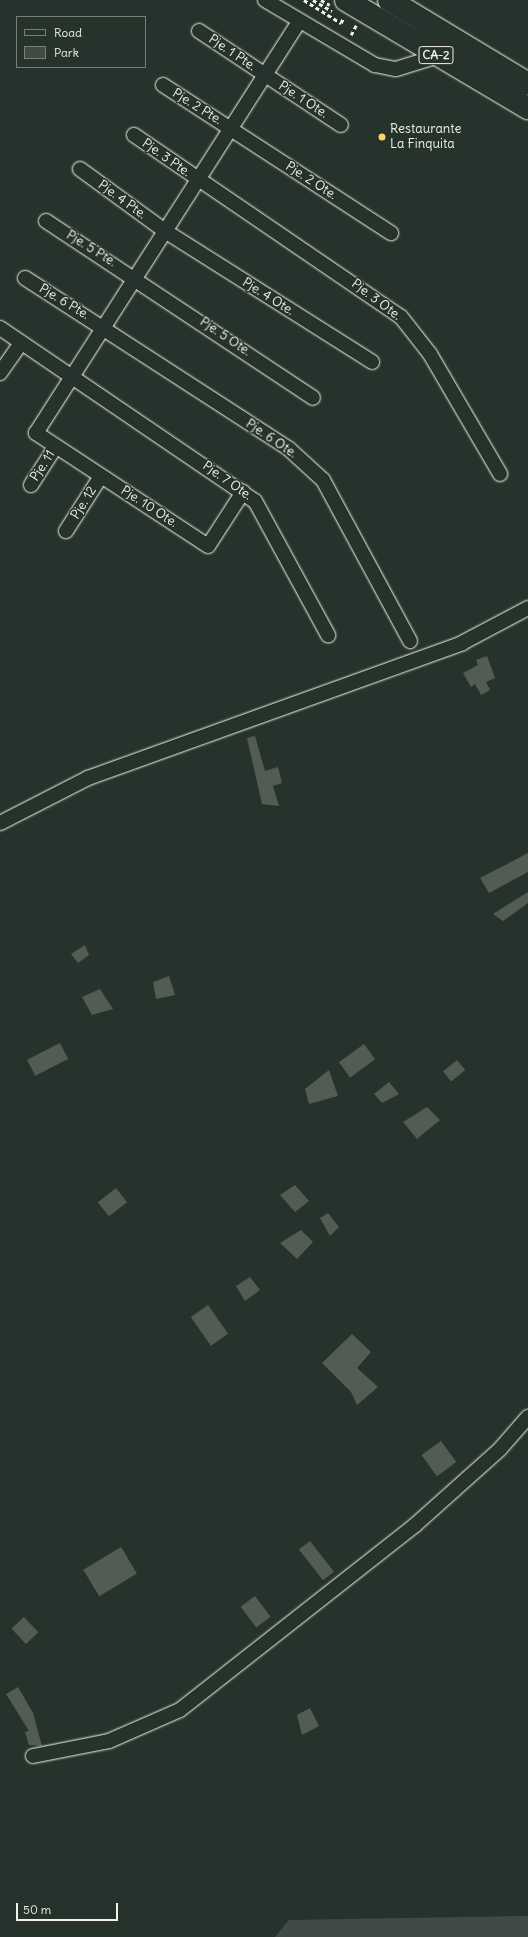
<!DOCTYPE html>
<html>
<head>
<meta charset="utf-8">
<style>
  body { margin:0 }
  #map { position:relative; width:528px; height:1937px; overflow:hidden; background:#26332d; font-family:Delius,sans-serif }
  div>[style] { position:absolute }
  [style*='--x'] { left:calc(var(--x)*1px); top:calc(var(--y)*1px); width:calc(var(--w)*1px); rotate:calc(var(--a)*1deg) }
  .green>* { inset:0; background:#414b45 }
  .building>* { inset:0; background:#525c55; transform-origin:0 0 }
  .path>* { height:2.5px; margin-top:-1.25px; transform-origin:0; background:repeating-linear-gradient(90deg,#f4f1e8 0 4px,transparent 0 7px) }
  .roads { filter:drop-shadow(0 0 1px #f4f1e8) drop-shadow(0 0 1px #f4f1e8) }
  .street>* { height:14px; margin:-7px; padding:0 7px; transform-origin:7px; border-radius:7px; background:#26332d }
  .primary>* { height:22px; margin:-11px; padding:0 11px; transform-origin:11px; border-radius:11px; background:#26332d }
  .dots>* { width:11px; height:11px; translate:-50% -50%; box-sizing:border-box; border:2px solid #26332d; border-radius:50% }
  span { translate:-50% -50%; white-space:nowrap; text-align:center; line-height:1.15; -webkit-text-stroke:3px #26332d; paint-order:stroke }
  .shield-label span { padding:1px 3px; background:#26332d; border:1px solid; border-radius:3px; -webkit-text-stroke-width:0 }
  .shield-label { font-size:12px; color:#f4f1e8; font-weight:700 }
  .street-label { font-size:13px; color:#f4f1e8 }
  .poi-label { font-size:13px; color:#f4f1e8 }
  .left { translate:0 -50%; text-align:left }
  .legend { position:absolute; left:16px; top:16px; width:130px; height:52px; box-sizing:border-box; background:#26332d; border:1px solid #787f78; margin:0; padding:5px 7px; list-style:none; font-size:12px; color:#f4f1e8 }
  .legend li { display:flex; align-items:center; gap:8px; height:20px }
  .legend b { width:20px; border:1px solid #787f78 }
  .scale { position:absolute; left:16px; top:1903px; width:102px; height:18px; box-sizing:border-box; border:2px solid #f4f1e8; border-top:0; padding-left:5px; font-size:12px; line-height:14px; white-space:nowrap; color:#f4f1e8; -webkit-text-stroke:3px #26332d; paint-order:stroke }
</style>
</head>
<body>
<div id="map">
  <div class="green">
    <div style="clip-path:polygon(528px 1916px,528px 1937px,275px 1937px,289px 1920px)"></div>
  </div>
  <div class="building">
    <div style="clip-path:polygon(487px 656px,495px 678px,486px 682px,490px 690px,481px 695px,475px 684px,471px 687px,463px 673px,478px 665px,476px 660px)"></div>
    <div style="clip-path:polygon(255px 736px,265px 771px,278px 767px,282px 783px,273px 786px,279px 806px,262px 804px,247px 738px)"></div>
    <div style="clip-path:polygon(528px 853px,528px 872px,489px 893px,480px 878px)"></div>
    <div style="clip-path:polygon(528px 892px,528px 903px,503px 921px,493px 914px)"></div>
    <div style="clip-path:polygon(85px 945px,89px 955px,78px 963px,71px 954px)"></div>
    <div style="clip-path:polygon(169px 976px,175px 995px,156px 999px,153px 982px)"></div>
    <div style="clip-path:polygon(100px 989px,113px 1009px,92px 1015px,82px 997px)"></div>
    <div style="left:60px;top:1043px;width:18px;height:37px;rotate:63deg"></div>
    <div style="left:364px;top:1044px;width:19px;height:31px;rotate:54deg"></div>
    <div style="left:457px;top:1060px;width:13px;height:18px;rotate:51deg"></div>
    <div style="clip-path:polygon(329px 1070px,338px 1096px,309px 1104px,305px 1089px)"></div>
    <div style="clip-path:polygon(389px 1082px,399px 1094px,382px 1103px,374px 1094px)"></div>
    <div style="clip-path:polygon(427px 1107px,440px 1120px,417px 1139px,403px 1122px)"></div>
    <div style="clip-path:polygon(295px 1185px,309px 1201px,295px 1212px,280px 1195px)"></div>
    <div style="left:116px;top:1188px;width:18px;height:23px;rotate:52deg"></div>
    <div style="clip-path:polygon(328px 1213px,339px 1227px,330px 1236px,320px 1218px)"></div>
    <div style="clip-path:polygon(301px 1230px,313px 1242px,297px 1259px,280px 1243px)"></div>
    <div style="clip-path:polygon(250px 1277px,260px 1290px,245px 1301px,236px 1286px)"></div>
    <div style="left:208px;top:1305px;width:35px;height:21px;rotate:55deg"></div>
    <div style="clip-path:polygon(352px 1334px,371px 1352px,357px 1368px,378px 1387px,357px 1405px,351px 1392px,322px 1363px)"></div>
    <div style="left:441px;top:1441px;width:26px;height:24px;rotate:54deg"></div>
    <div style="left:310px;top:1541px;width:39px;height:14px;rotate:52deg"></div>
    <div style="left:121px;top:1547px;width:31px;height:44px;rotate:59deg"></div>
    <div style="left:255px;top:1596px;width:26px;height:18px;rotate:53deg"></div>
    <div style="left:24px;top:1617px;width:21px;height:17px;rotate:47deg"></div>
    <div style="clip-path:polygon(18px 1687px,33px 1713px,42px 1746px,29px 1745px,25px 1732px,29px 1731px,6px 1694px)"></div>
    <div style="clip-path:polygon(310px 1708px,319px 1726px,302px 1735px,297px 1715px)"></div>
  </div>
  <div class="path">
    <div style="--x:304;--y:0;--w:44;--a:31.9"></div>
    <div style="--x:341;--y:23;--w:5;--a:-68"></div>
    <div style="--x:313;--y:0;--w:22;--a:30"></div>
    <div style="--x:321;--y:0;--w:10;--a:29"></div>
    <div style="--x:351;--y:35;--w:11;--a:-63"></div>
  </div>
  <div class="roads">
    <div class="street">
      <div style="--x:265;--y:0;--w:128;--a:30.6"></div>
      <div style="--x:375;--y:65;--w:21;--a:11"></div>
      <div style="--x:396;--y:69;--w:44;--a:-17.2"></div>
      <div style="--x:199;--y:31;--w:170;--a:33.5"></div>
      <div style="--x:163;--y:85;--w:272;--a:33"></div>
      <div style="--x:134;--y:135;--w:323;--a:34.3"></div>
      <div style="--x:401;--y:317;--w:47;--a:51.9"></div>
      <div style="--x:430;--y:354;--w:139;--a:59.7"></div>
      <div style="--x:80;--y:169;--w:105;--a:36.1"></div>
      <div style="--x:165;--y:231;--w:245;--a:32.3"></div>
      <div style="--x:46;--y:221;--w:320;--a:33.5"></div>
      <div style="--x:25;--y:278;--w:315;--a:32.9"></div>
      <div style="--x:289;--y:449;--w:46;--a:42.4"></div>
      <div style="--x:323;--y:480;--w:183;--a:61.6"></div>
      <div style="--x:0;--y:328;--w:308;--a:34.2"></div>
      <div style="--x:255;--y:501;--w:153;--a:61.4"></div>
      <div style="--x:0;--y:373;--w:37;--a:-55"></div>
      <div style="--x:31;--y:485;--w:46;--a:-57.3"></div>
      <div style="--x:243;--y:492;--w:64;--a:122.9"></div>
      <div style="--x:208;--y:546;--w:206;--a:-146.7"></div>
      <div style="--x:36;--y:433;--w:489;--a:-57.4"></div>
      <div style="--x:66;--y:531;--w:65;--a:-57.5"></div>
      <div style="--x:0;--y:823;--w:99;--a:-27.1"></div>
      <div style="--x:88;--y:778;--w:398;--a:-19.8"></div>
      <div style="--x:462;--y:643;--w:75;--a:-27.9"></div>
      <div style="--x:33;--y:1756;--w:77;--a:-11.2"></div>
      <div style="--x:109;--y:1741;--w:77;--a:-23.6"></div>
      <div style="--x:180;--y:1710;--w:298;--a:-38.2"></div>
      <div style="--x:414;--y:1526;--w:115;--a:-41.8"></div>
      <div style="--x:500;--y:1449;--w:43;--a:-48.8"></div>
    </div>
    <div class="primary">
      <div style="--x:346;--y:0;--w:212;--a:30.7"></div>
      <div style="--x:389;--y:0;--w:162;--a:31.1"></div>
    </div>
  </div>
  <div class="dots">
    <div style="left:382px;top:137px;background:#ffd166"></div>
  </div>
  <div class="shield-label">
    <span style="left:436px;top:55px">CA-2</span>
  </div>
  <div class="street-label">
    <span style="left:232px;top:53px;rotate:34deg">Pje. 1 Pte.</span>
    <span style="left:303px;top:100px;rotate:33deg">Pje. 1 Ote.</span>
    <span style="left:197px;top:107px;rotate:32deg">Pje. 2 Pte.</span>
    <span style="left:166px;top:158px;rotate:35deg">Pje. 3 Pte.</span>
    <span style="left:311px;top:181px;rotate:33deg">Pje. 2 Ote.</span>
    <span style="left:122px;top:200px;rotate:36deg">Pje. 4 Pte.</span>
    <span style="left:91px;top:249px;rotate:32deg">Pje. 5 Pte.</span>
    <span style="left:268px;top:297px;rotate:32deg">Pje. 4 Ote.</span>
    <span style="left:376px;top:300px;rotate:37deg">Pje. 3 Ote.</span>
    <span style="left:64px;top:302px;rotate:31deg">Pje. 6 Pte.</span>
    <span style="left:225px;top:337px;rotate:34deg">Pje. 5 Ote.</span>
    <span style="left:271px;top:439px;rotate:34deg">Pje. 6 Ote.</span>
    <span style="left:43px;top:466px;rotate:-57deg">Pje. 11</span>
    <span style="left:227px;top:481px;rotate:35deg">Pje. 7 Ote.</span>
    <span style="left:84px;top:503px;rotate:-58deg">Pje. 12</span>
    <span style="left:149px;top:507px;rotate:33deg">Pje. 10 Ote.</span>
  </div>
  <div class="poi-label">
    <span class="left" style="left:390px;top:137px">Restaurante<br>La Finquita</span>
  </div>
  <ul class="legend">
  <li><b style="height:5px;background:#26332d"></b>Road</li>
  <li><b style="height:11px;background:#414b45"></b>Park</li>
  </ul>
  <div class="scale">50 m</div>
</div>
</body>
</html>
